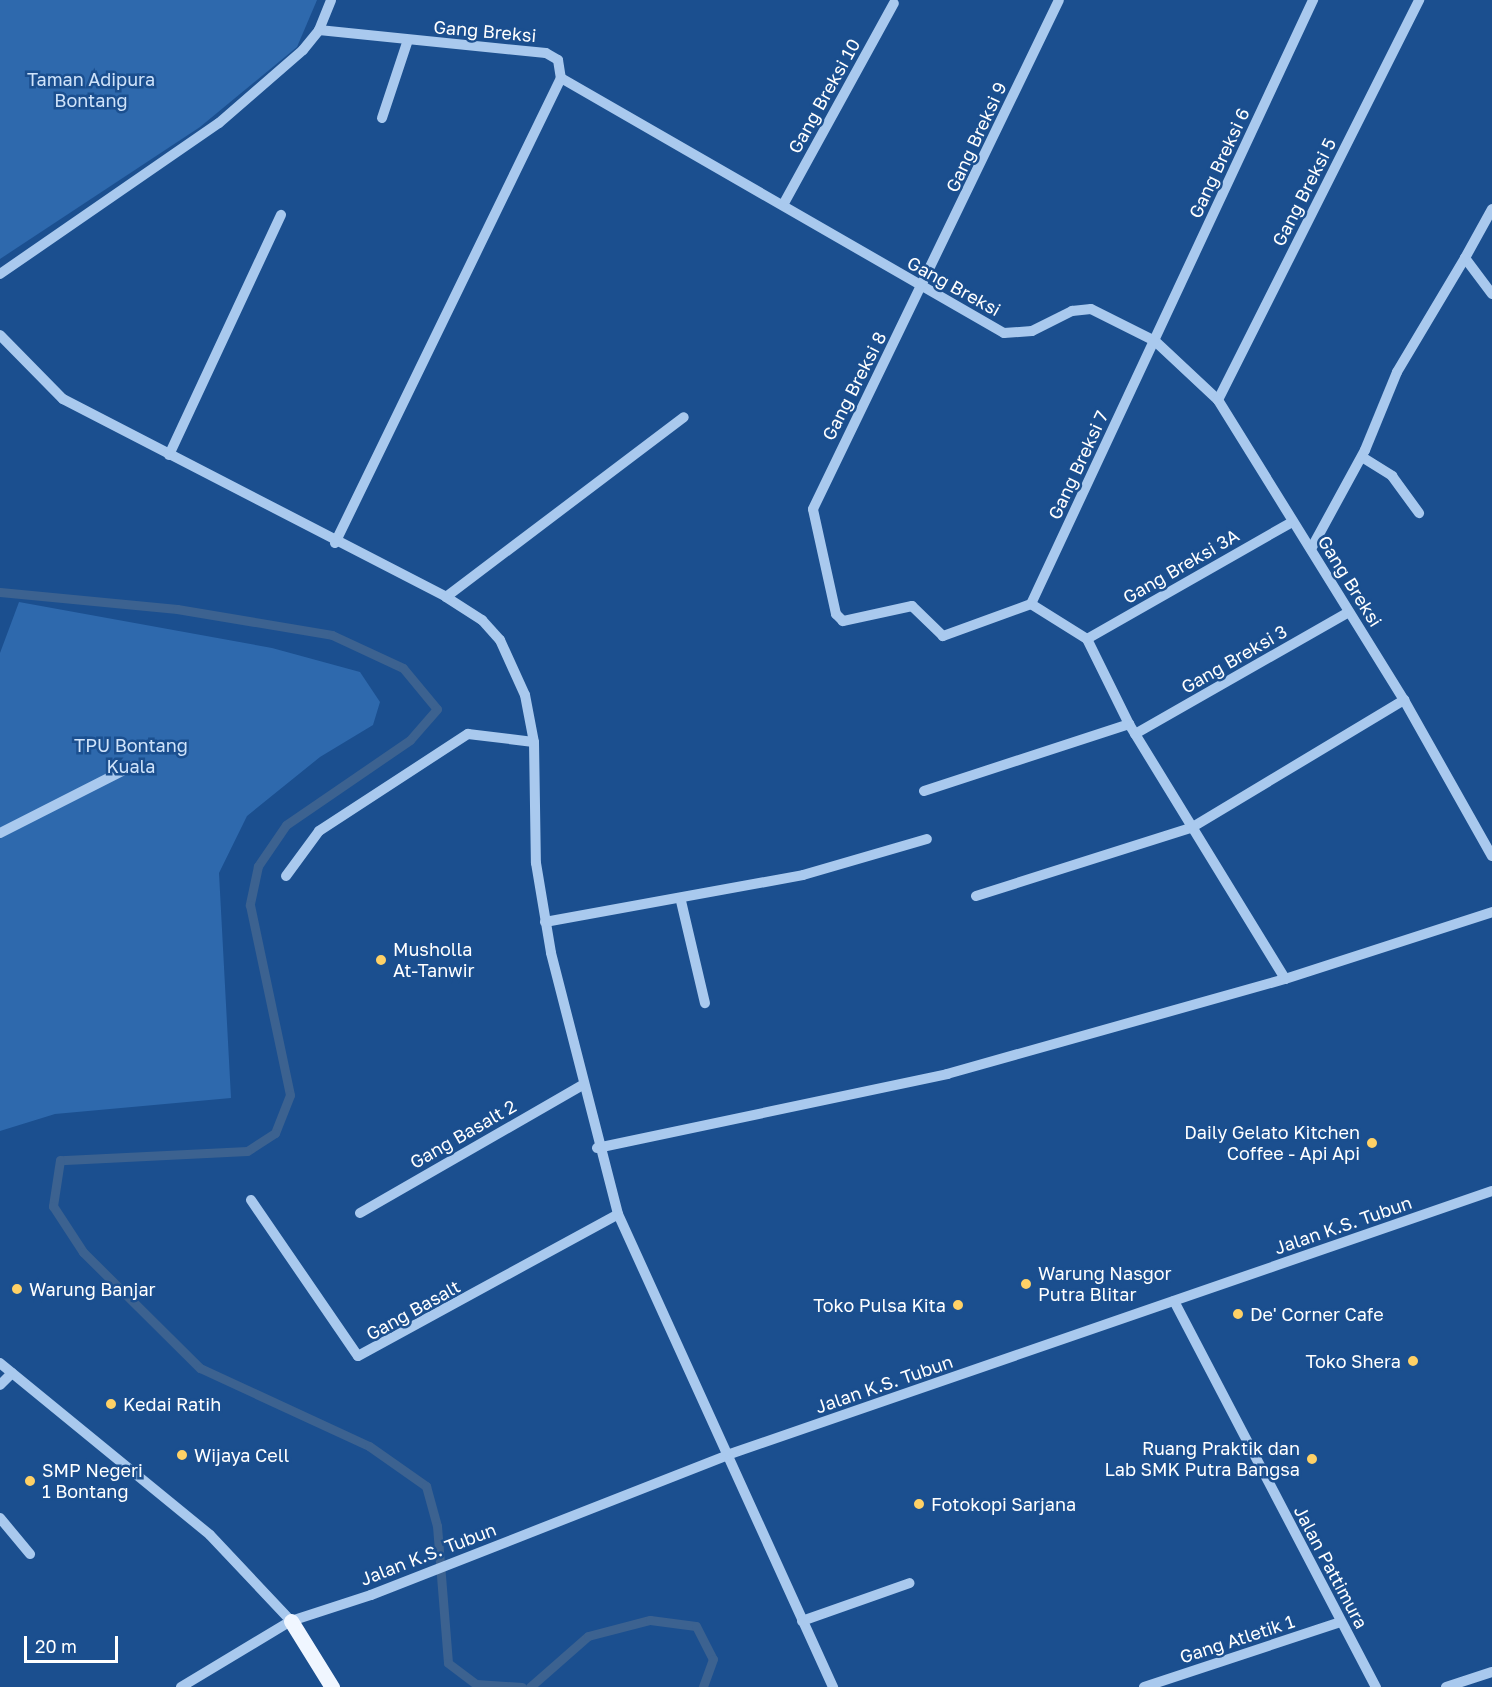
<!DOCTYPE html>
<html>
<head>
<meta charset="utf-8">
<style>
  body { margin:0 }
  #map { position:relative; width:1492px; height:1687px; overflow:hidden; background:#1b4f8f; font-family:"Golos Text",sans-serif }
  div>[style] { position:absolute }
  [style*='--x'] { left:calc(var(--x)*1px); top:calc(var(--y)*1px); width:calc(var(--w)*1px); rotate:calc(var(--a)*1deg) }
  .green>* { inset:0; background:#2e69ad }
  .stream>* { height:9px; margin:-4.5px; padding:0 4.5px; transform-origin:4.5px; border-radius:4.5px; background:#3c6290 }
  .minor>* { height:10px; margin:-5px; padding:0 5px; transform-origin:5px; border-radius:5px; background:#a9c9ee }
  .major>* { height:15px; margin:-7.5px; padding:0 7.5px; transform-origin:7.5px; border-radius:7.5px; background:#f0f6ff }
  .dots>* { width:16px; height:16px; translate:-50% -50%; box-sizing:border-box; border:3px solid #1b4f8f; border-radius:50% }
  span { translate:-50% -50%; white-space:nowrap; text-align:center; line-height:1.15; -webkit-text-stroke:5px #1b4f8f; paint-order:stroke }
  .street-label { font-size:18px; color:#fff }
  .park-label { font-size:18px; color:#cfe3fa }
  .poi-label { font-size:18px; color:#fff }
  .left { translate:0 -50%; text-align:left }
  .right { translate:-100% -50%; text-align:right }
  .scale { position:absolute; left:24px; top:1636px; width:94px; height:27px; box-sizing:border-box; border:3px solid #fff; border-top:0; padding-left:8px; font-size:18px; line-height:21px; white-space:nowrap; color:#fff; -webkit-text-stroke:4px #1b4f8f; paint-order:stroke }
</style>
</head>
<body>
<div id="map">
  <div class="green">
    <div style="clip-path:polygon(0 0,317px 0,297px 47px,200px 127px,0 259px)"></div>
    <div style="clip-path:polygon(19px 602px,272px 648px,360px 672px,380px 702px,373px 725px,320px 757px,247px 816px,219px 873px,231px 1098px,55px 1114px,0 1131px,0 653px)"></div>
  </div>
  <div class="stream">
    <div style="--x:0;--y:592;--w:178;--a:5.5"></div>
    <div style="--x:177;--y:609;--w:157;--a:9.5"></div>
    <div style="--x:332;--y:635;--w:78;--a:24.9"></div>
    <div style="--x:403;--y:668;--w:53;--a:50.3"></div>
    <div style="--x:437;--y:709;--w:41;--a:131.1"></div>
    <div style="--x:410;--y:740;--w:150;--a:145.6"></div>
    <div style="--x:286;--y:825;--w:50;--a:124.3"></div>
    <div style="--x:258;--y:866;--w:40;--a:102"></div>
    <div style="--x:250;--y:905;--w:194;--a:78.1"></div>
    <div style="--x:290;--y:1095;--w:41;--a:111.5"></div>
    <div style="--x:275;--y:1133;--w:33;--a:147"></div>
    <div style="--x:247;--y:1151;--w:187;--a:177.2"></div>
    <div style="--x:60;--y:1160;--w:47;--a:98.7"></div>
    <div style="--x:53;--y:1206;--w:55;--a:56.9"></div>
    <div style="--x:83;--y:1252;--w:165;--a:44.8"></div>
    <div style="--x:200;--y:1368;--w:186;--a:24.8"></div>
    <div style="--x:369;--y:1446;--w:70;--a:35.1"></div>
    <div style="--x:426;--y:1486;--w:41;--a:74.6"></div>
    <div style="--x:437;--y:1526;--w:137;--a:85.4"></div>
    <div style="--x:448;--y:1663;--w:35;--a:37"></div>
    <div style="--x:476;--y:1684;--w:46;--a:3.7"></div>
    <div style="--x:530;--y:1687;--w:77;--a:-41.3"></div>
    <div style="--x:588;--y:1636;--w:64;--a:-14.5"></div>
    <div style="--x:650;--y:1620;--w:46;--a:7.4"></div>
    <div style="--x:696;--y:1626;--w:37;--a:63"></div>
    <div style="--x:713;--y:1659;--w:30;--a:110"></div>
  </div>
  <div class="minor">
    <div style="--x:319;--y:30;--w:228;--a:5.8"></div>
    <div style="--x:546;--y:53;--w:14;--a:30"></div>
    <div style="--x:558;--y:60;--w:18;--a:81"></div>
    <div style="--x:561;--y:78;--w:511;--a:29.93"></div>
    <div style="--x:1004;--y:333;--w:28;--a:-4"></div>
    <div style="--x:1032;--y:331;--w:45;--a:-26.6"></div>
    <div style="--x:1072;--y:311;--w:19;--a:-6"></div>
    <div style="--x:1091;--y:309;--w:72;--a:26.6"></div>
    <div style="--x:1155;--y:341;--w:86;--a:43.1"></div>
    <div style="--x:1218;--y:400;--w:353;--a:58.2"></div>
    <div style="--x:1404;--y:700;--w:179;--a:60.6"></div>
    <div style="--x:382;--y:118;--w:82;--a:-71.6"></div>
    <div style="--x:783;--y:205;--w:230;--a:-61.2"></div>
    <div style="--x:1465;--y:258;--w:56;--a:-61.1"></div>
    <div style="--x:0;--y:274;--w:266;--a:-34.6"></div>
    <div style="--x:219;--y:123;--w:111;--a:-41"></div>
    <div style="--x:303;--y:50;--w:26;--a:-51"></div>
    <div style="--x:319;--y:30;--w:32;--a:-68"></div>
    <div style="--x:0;--y:335;--w:90;--a:45.5"></div>
    <div style="--x:63;--y:399;--w:431;--a:27.3"></div>
    <div style="--x:446;--y:597;--w:43;--a:32.6"></div>
    <div style="--x:482;--y:620;--w:27;--a:48"></div>
    <div style="--x:500;--y:640;--w:60;--a:65.6"></div>
    <div style="--x:525;--y:695;--w:48;--a:79.2"></div>
    <div style="--x:534;--y:742;--w:121;--a:89.1"></div>
    <div style="--x:536;--y:863;--w:91;--a:80.5"></div>
    <div style="--x:551;--y:953;--w:269;--a:75.6"></div>
    <div style="--x:618;--y:1214;--w:520;--a:65.56"></div>
    <div style="--x:1218;--y:400;--w:448;--a:-63.3"></div>
    <div style="--x:169;--y:455;--w:265;--a:-65"></div>
    <div style="--x:1362;--y:457;--w:36;--a:32"></div>
    <div style="--x:1392;--y:476;--w:46;--a:53.9"></div>
    <div style="--x:335;--y:543;--w:517;--a:-64.08"></div>
    <div style="--x:1311;--y:549;--w:113;--a:-61.4"></div>
    <div style="--x:1365;--y:450;--w:84;--a:-67.7"></div>
    <div style="--x:1397;--y:372;--w:133;--a:-59.2"></div>
    <div style="--x:1465;--y:258;--w:45;--a:53.1"></div>
    <div style="--x:446;--y:597;--w:298;--a:-37.1"></div>
    <div style="--x:1031;--y:604;--w:94;--a:160"></div>
    <div style="--x:943;--y:636;--w:43;--a:-135.9"></div>
    <div style="--x:912;--y:606;--w:71;--a:167.7"></div>
    <div style="--x:843;--y:621;--w:10;--a:-135"></div>
    <div style="--x:836;--y:614;--w:107;--a:-102.4"></div>
    <div style="--x:813;--y:509;--w:565;--a:-64.21"></div>
    <div style="--x:1031;--y:604;--w:667;--a:-64.97"></div>
    <div style="--x:1031;--y:604;--w:66;--a:32"></div>
    <div style="--x:1087;--y:639;--w:95;--a:63.7"></div>
    <div style="--x:1129;--y:724;--w:299;--a:58.5"></div>
    <div style="--x:1087;--y:639;--w:236;--a:-29.7"></div>
    <div style="--x:1135;--y:734;--w:246;--a:-29.7"></div>
    <div style="--x:924;--y:791;--w:216;--a:-18.1"></div>
    <div style="--x:0;--y:833;--w:148;--a:-26.9"></div>
    <div style="--x:286;--y:876;--w:56;--a:-53.7"></div>
    <div style="--x:319;--y:831;--w:178;--a:-33.1"></div>
    <div style="--x:468;--y:734;--w:66;--a:6.9"></div>
    <div style="--x:976;--y:896;--w:225;--a:-17.6"></div>
    <div style="--x:1191;--y:828;--w:249;--a:-31"></div>
    <div style="--x:681;--y:901;--w:105;--a:76.8"></div>
    <div style="--x:545;--y:922;--w:262;--a:-10.3"></div>
    <div style="--x:803;--y:875;--w:129;--a:-16.2"></div>
    <div style="--x:597;--y:1148;--w:358;--a:-11.9"></div>
    <div style="--x:947;--y:1074;--w:351;--a:-15.7"></div>
    <div style="--x:1285;--y:979;--w:218;--a:-17.9"></div>
    <div style="--x:251;--y:1200;--w:189;--a:55.6"></div>
    <div style="--x:358;--y:1356;--w:296;--a:-28.6"></div>
    <div style="--x:360;--y:1213;--w:257;--a:-29.9"></div>
    <div style="--x:1174;--y:1301;--w:436;--a:62.4"></div>
    <div style="--x:0;--y:1363;--w:271;--a:39.3"></div>
    <div style="--x:210;--y:1535;--w:118;--a:46.7"></div>
    <div style="--x:0;--y:1385;--w:17;--a:-45"></div>
    <div style="--x:0;--y:1518;--w:47;--a:50.2"></div>
    <div style="--x:802;--y:1621;--w:114;--a:-19.4"></div>
    <div style="--x:181;--y:1687;--w:128;--a:-31"></div>
    <div style="--x:291;--y:1621;--w:84;--a:-18"></div>
    <div style="--x:371;--y:1595;--w:386;--a:-21.4"></div>
    <div style="--x:730;--y:1454;--w:806;--a:-19.04"></div>
    <div style="--x:1144;--y:1687;--w:207;--a:-18.3"></div>
    <div style="--x:1446;--y:1687;--w:48;--a:-18.1"></div>
  </div>
  <div class="major">
    <div style="--x:291;--y:1621;--w:78;--a:58.2"></div>
  </div>
  <div class="dots">
    <div style="left:381px;top:960px;background:#ffd166"></div>
    <div style="left:1372px;top:1143px;background:#ffd166"></div>
    <div style="left:1026px;top:1284px;background:#ffd166"></div>
    <div style="left:17px;top:1289px;background:#ffd166"></div>
    <div style="left:958px;top:1305px;background:#ffd166"></div>
    <div style="left:1238px;top:1314px;background:#ffd166"></div>
    <div style="left:1413px;top:1361px;background:#ffd166"></div>
    <div style="left:111px;top:1404px;background:#ffd166"></div>
    <div style="left:182px;top:1455px;background:#ffd166"></div>
    <div style="left:1312px;top:1459px;background:#ffd166"></div>
    <div style="left:30px;top:1481px;background:#ffd166"></div>
    <div style="left:919px;top:1504px;background:#ffd166"></div>
  </div>
  <div class="street-label">
    <span style="left:485px;top:31px;rotate:5deg">Gang Breksi</span>
    <span style="left:824px;top:96px;rotate:-61deg">Gang Breksi 10</span>
    <span style="left:976px;top:137px;rotate:-65deg">Gang Breksi 9</span>
    <span style="left:1219px;top:163px;rotate:-65deg">Gang Breksi 6</span>
    <span style="left:1304px;top:192px;rotate:-63deg">Gang Breksi 5</span>
    <span style="left:954px;top:286px;rotate:29deg">Gang Breksi</span>
    <span style="left:854px;top:386px;rotate:-63deg">Gang Breksi 8</span>
    <span style="left:1078px;top:465px;rotate:-65deg">Gang Breksi 7</span>
    <span style="left:1181px;top:566px;rotate:-30deg">Gang Breksi 3A</span>
    <span style="left:1350px;top:581px;rotate:58deg">Gang Breksi</span>
    <span style="left:1234px;top:659px;rotate:-30deg">Gang Breksi 3</span>
    <span style="left:463px;top:1134px;rotate:-30deg">Gang Basalt 2</span>
    <span style="left:1343px;top:1225px;rotate:-19deg">Jalan K.S. Tubun</span>
    <span style="left:413px;top:1310px;rotate:-29deg">Gang Basalt</span>
    <span style="left:884px;top:1384px;rotate:-19deg">Jalan K.S. Tubun</span>
    <span style="left:428px;top:1554px;rotate:-21deg">Jalan K.S. Tubun</span>
    <span style="left:1331px;top:1567px;rotate:62deg">Jalan Pattimura</span>
    <span style="left:1237px;top:1639px;rotate:-18deg">Gang Atletik 1</span>
  </div>
  <div class="park-label">
    <span style="left:91px;top:90px">Taman Adipura<br>Bontang</span>
    <span style="left:131px;top:756px">TPU Bontang<br>Kuala</span>
  </div>
  <div class="poi-label">
    <span class="left" style="left:393px;top:960px">Musholla<br>At-Tanwir</span>
    <span class="right" style="left:1360px;top:1143px">Daily Gelato Kitchen<br>Coffee - Api Api</span>
    <span class="left" style="left:1038px;top:1284px">Warung Nasgor<br>Putra Blitar</span>
    <span class="left" style="left:29px;top:1289px">Warung Banjar</span>
    <span class="right" style="left:946px;top:1305px">Toko Pulsa Kita</span>
    <span class="left" style="left:1250px;top:1314px">De' Corner Cafe</span>
    <span class="right" style="left:1401px;top:1361px">Toko Shera</span>
    <span class="left" style="left:123px;top:1404px">Kedai Ratih</span>
    <span class="right" style="left:1300px;top:1459px">Ruang Praktik dan<br>Lab SMK Putra Bangsa</span>
    <span class="left" style="left:194px;top:1455px">Wijaya Cell</span>
    <span class="left" style="left:42px;top:1481px">SMP Negeri<br>1 Bontang</span>
    <span class="left" style="left:931px;top:1504px">Fotokopi Sarjana</span>
  </div>
  <div class="scale">20 m</div>
</div>
</body>
</html>
